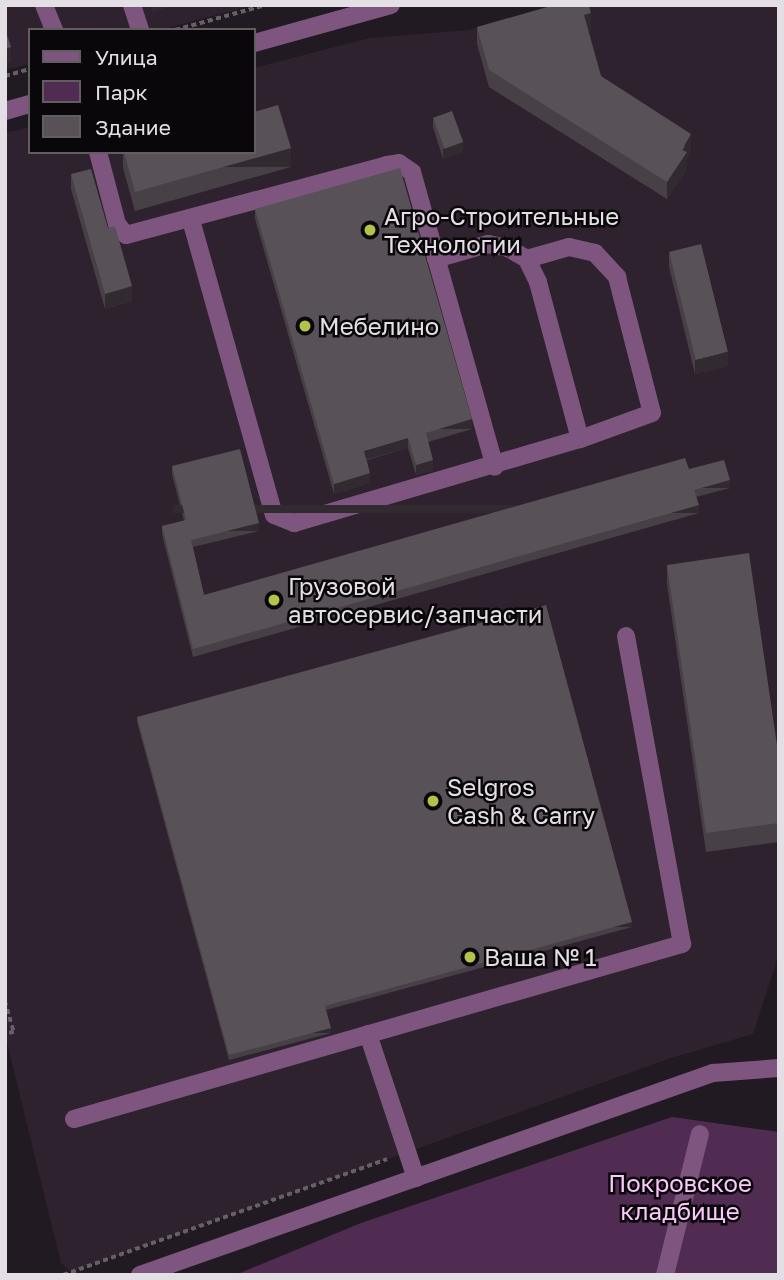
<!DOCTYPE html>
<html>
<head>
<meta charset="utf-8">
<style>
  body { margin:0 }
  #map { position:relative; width:784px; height:1280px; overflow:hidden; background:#211a22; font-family:"Golos Text",sans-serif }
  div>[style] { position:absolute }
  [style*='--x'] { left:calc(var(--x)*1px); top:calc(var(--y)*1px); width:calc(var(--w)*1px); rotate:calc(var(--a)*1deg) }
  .built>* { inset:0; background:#2d222d }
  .green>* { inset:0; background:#512c52 }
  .path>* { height:3.5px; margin-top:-1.75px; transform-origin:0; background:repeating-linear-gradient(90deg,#655f66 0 5px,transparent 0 8.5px) }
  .minor>* { height:18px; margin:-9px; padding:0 9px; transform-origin:9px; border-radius:9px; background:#7e557f }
  .wall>* { inset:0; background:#474047 }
  .shaded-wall>* { inset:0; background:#312a31; transform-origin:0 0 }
  .building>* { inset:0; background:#585158; transform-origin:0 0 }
  .dots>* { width:19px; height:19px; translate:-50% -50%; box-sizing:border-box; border:4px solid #090709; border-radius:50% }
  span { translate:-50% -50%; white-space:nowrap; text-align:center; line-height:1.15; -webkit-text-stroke:5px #090709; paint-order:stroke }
  .poi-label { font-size:24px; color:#e4dfe4 }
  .left { translate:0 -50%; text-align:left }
  .park-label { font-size:24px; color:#fbc8fc }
  .frame { position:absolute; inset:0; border:7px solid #e4dfe4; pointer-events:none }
  .legend { position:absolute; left:28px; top:28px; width:228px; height:126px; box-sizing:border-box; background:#090709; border:2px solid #615d61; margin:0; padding:9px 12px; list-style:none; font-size:21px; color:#e4dfe4 }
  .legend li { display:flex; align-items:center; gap:14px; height:35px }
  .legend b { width:35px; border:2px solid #615d61 }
</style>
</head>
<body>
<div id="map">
  <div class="built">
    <div style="clip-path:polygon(5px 5px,254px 5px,160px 30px,30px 30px,30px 64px,5px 70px)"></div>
    <div style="clip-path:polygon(568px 5px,779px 5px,779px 954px,753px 1034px,671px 1058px,71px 1272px,61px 1263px,5px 1035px,5px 133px,30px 127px,30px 152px,254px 152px,254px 68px,369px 38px,469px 30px)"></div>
  </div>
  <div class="green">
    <div style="clip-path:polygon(672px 1117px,779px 1132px,779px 1275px,235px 1275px,361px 1223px)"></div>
  </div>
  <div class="path">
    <div style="--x:175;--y:30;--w:94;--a:-15.4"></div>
    <div style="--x:5;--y:76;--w:26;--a:-16"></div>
    <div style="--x:5;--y:1001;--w:32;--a:74"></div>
    <div style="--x:14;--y:1032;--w:9;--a:162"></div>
    <div style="--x:63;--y:1275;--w:344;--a:-19.7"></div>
  </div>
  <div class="minor">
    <div style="--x:44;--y:5;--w:27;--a:68"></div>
    <div style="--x:132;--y:5;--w:26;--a:72"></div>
    <div style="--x:254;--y:43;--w:142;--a:-15.5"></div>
    <div style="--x:5;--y:111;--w:26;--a:-16"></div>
    <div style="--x:98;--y:152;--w:74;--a:75.2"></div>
    <div style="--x:117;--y:224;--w:14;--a:51"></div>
    <div style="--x:126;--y:235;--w:270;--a:-15"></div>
    <div style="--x:387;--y:165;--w:12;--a:-9"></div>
    <div style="--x:399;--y:163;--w:16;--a:35"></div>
    <div style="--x:412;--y:172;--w:306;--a:74.3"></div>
    <div style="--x:191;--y:220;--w:306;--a:74.3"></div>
    <div style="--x:274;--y:515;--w:22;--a:22"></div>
    <div style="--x:294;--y:523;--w:298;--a:-16.4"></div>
    <div style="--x:580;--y:439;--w:163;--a:-105"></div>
    <div style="--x:538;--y:282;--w:25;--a:-116"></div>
    <div style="--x:527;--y:259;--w:22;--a:-150"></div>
    <div style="--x:508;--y:248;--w:20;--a:-169"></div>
    <div style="--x:488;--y:244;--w:54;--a:163.9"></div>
    <div style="--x:527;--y:259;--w:44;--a:-15.9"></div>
    <div style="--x:569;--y:247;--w:27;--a:13"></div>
    <div style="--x:595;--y:253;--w:33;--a:47"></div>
    <div style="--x:617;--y:277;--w:140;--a:75.6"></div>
    <div style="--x:652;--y:413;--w:77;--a:160.1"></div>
    <div style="--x:368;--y:1034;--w:152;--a:71.6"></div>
    <div style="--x:74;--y:1119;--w:633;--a:-16.06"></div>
    <div style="--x:682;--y:944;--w:313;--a:-100.3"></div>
    <div style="--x:140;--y:1275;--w:608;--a:-19.42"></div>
    <div style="--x:713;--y:1073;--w:66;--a:-4.3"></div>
    <div style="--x:665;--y:1275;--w:145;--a:-76.1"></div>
  </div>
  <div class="wall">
    <div style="clip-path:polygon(477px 27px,591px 31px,588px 31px,601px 76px,691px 151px,687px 158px,687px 169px,667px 199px,489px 87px,477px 44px)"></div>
    <div style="clip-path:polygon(433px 118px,463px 152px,443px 159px,433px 127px)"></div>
    <div style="clip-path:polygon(123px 152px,254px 152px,291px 167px,135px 211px,123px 168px)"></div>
    <div style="clip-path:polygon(71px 174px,108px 228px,132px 301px,105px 309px,71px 189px)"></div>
    <div style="clip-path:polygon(255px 209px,472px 429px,428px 442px,433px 470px,416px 475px,408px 448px,367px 460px,370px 483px,334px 494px,255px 219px)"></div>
    <div style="clip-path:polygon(669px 253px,728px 366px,695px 374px,669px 267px)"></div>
    <div style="clip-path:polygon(172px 466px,259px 531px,193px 547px,204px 595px,689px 469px,730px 488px,696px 497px,699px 513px,193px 657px,162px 534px,162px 526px,184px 521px,172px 474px)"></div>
    <div style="clip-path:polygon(667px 565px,779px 759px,779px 842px,706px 852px,667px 584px)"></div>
    <div style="clip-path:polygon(137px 717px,632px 927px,326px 1010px,331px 1033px,229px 1060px,137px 722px)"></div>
  </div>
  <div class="shaded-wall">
    <div style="clip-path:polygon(152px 5px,177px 5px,152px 12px)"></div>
    <div style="clip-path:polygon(591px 13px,591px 31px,584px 32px,584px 15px)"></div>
    <div style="clip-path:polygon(11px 47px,11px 62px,5px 64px,5px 49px)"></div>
    <div style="clip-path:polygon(691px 134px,691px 151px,687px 158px,687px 169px,667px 199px,667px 182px)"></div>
    <div style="clip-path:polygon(463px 142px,463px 152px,443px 159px,443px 149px)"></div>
    <div style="left:291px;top:148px;width:19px;height:162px;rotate:90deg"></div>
    <div style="clip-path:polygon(132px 286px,132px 301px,105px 309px,105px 294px)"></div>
    <div style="clip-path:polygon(728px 352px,728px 366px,695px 374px,695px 360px)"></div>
    <div style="left:472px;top:419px;width:10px;height:48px;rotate:90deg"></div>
    <div style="clip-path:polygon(408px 438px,408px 448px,364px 460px,364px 451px)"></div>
    <div style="clip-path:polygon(433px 460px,433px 470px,416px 475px,416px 465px)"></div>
    <div style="clip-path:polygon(370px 473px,370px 483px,334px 494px,334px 484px)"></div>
    <div style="left:730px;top:480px;width:8px;height:37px;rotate:90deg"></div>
    <div style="left:699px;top:505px;width:8px;height:526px;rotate:90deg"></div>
    <div style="left:259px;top:523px;width:8px;height:70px;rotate:90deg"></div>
    <div style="left:632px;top:922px;width:5px;height:318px;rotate:90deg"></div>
    <div style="left:331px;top:1028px;width:5px;height:106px;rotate:90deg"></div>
  </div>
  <div class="building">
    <div style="clip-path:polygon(554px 5px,589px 5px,591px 13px,584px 15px,601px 76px,691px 134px,682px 150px,687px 152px,667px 182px,489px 70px,477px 27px)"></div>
    <div style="clip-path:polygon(5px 29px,11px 47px,5px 49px)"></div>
    <div style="clip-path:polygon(278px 105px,291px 148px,135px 192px,124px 152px,254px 152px,254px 112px)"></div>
    <div style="left:452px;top:111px;width:33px;height:20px;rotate:70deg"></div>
    <div style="clip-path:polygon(400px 168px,472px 419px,426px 433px,433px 460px,416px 465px,408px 438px,364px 451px,370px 473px,334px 484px,255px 209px)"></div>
    <div style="clip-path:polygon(91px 169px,108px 228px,115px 226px,132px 286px,105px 294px,71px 174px)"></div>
    <div style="left:701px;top:244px;width:111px;height:33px;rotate:76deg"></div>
    <div style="clip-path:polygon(240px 449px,259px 523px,191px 540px,204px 595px,685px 458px,689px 469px,724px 460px,730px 480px,694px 490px,699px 505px,193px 649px,162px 526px,186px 520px,172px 466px)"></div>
    <div style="clip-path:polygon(749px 553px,779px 759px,779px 823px,706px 833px,667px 565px)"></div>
    <div style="clip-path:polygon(546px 605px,632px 922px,325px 1006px,331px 1028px,229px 1055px,137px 717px)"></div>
  </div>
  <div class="dots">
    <div style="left:370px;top:230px;background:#b3c24b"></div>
    <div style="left:305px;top:326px;background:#b3c24b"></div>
    <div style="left:274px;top:600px;background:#b3c24b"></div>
    <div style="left:433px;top:801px;background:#b3c24b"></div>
    <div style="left:470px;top:957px;background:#b3c24b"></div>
  </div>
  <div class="poi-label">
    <span class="left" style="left:384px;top:230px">Агро-Строительные<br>Технологии</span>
    <span class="left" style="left:319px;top:326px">Мебелино</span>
    <span class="left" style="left:288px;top:600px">Грузовой<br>автосервис/запчасти</span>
    <span class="left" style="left:447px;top:801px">Selgros<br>Cash &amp; Carry</span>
    <span class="left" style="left:484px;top:957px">Ваша № 1</span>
  </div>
  <div class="park-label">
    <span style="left:680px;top:1197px">Покровское<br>кладбище</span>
  </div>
  <div class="frame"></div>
  <ul class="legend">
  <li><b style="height:9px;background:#7e557f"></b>Улица</li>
  <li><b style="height:19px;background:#512c52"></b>Парк</li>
  <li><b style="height:19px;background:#585158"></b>Здание</li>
  </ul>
</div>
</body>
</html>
